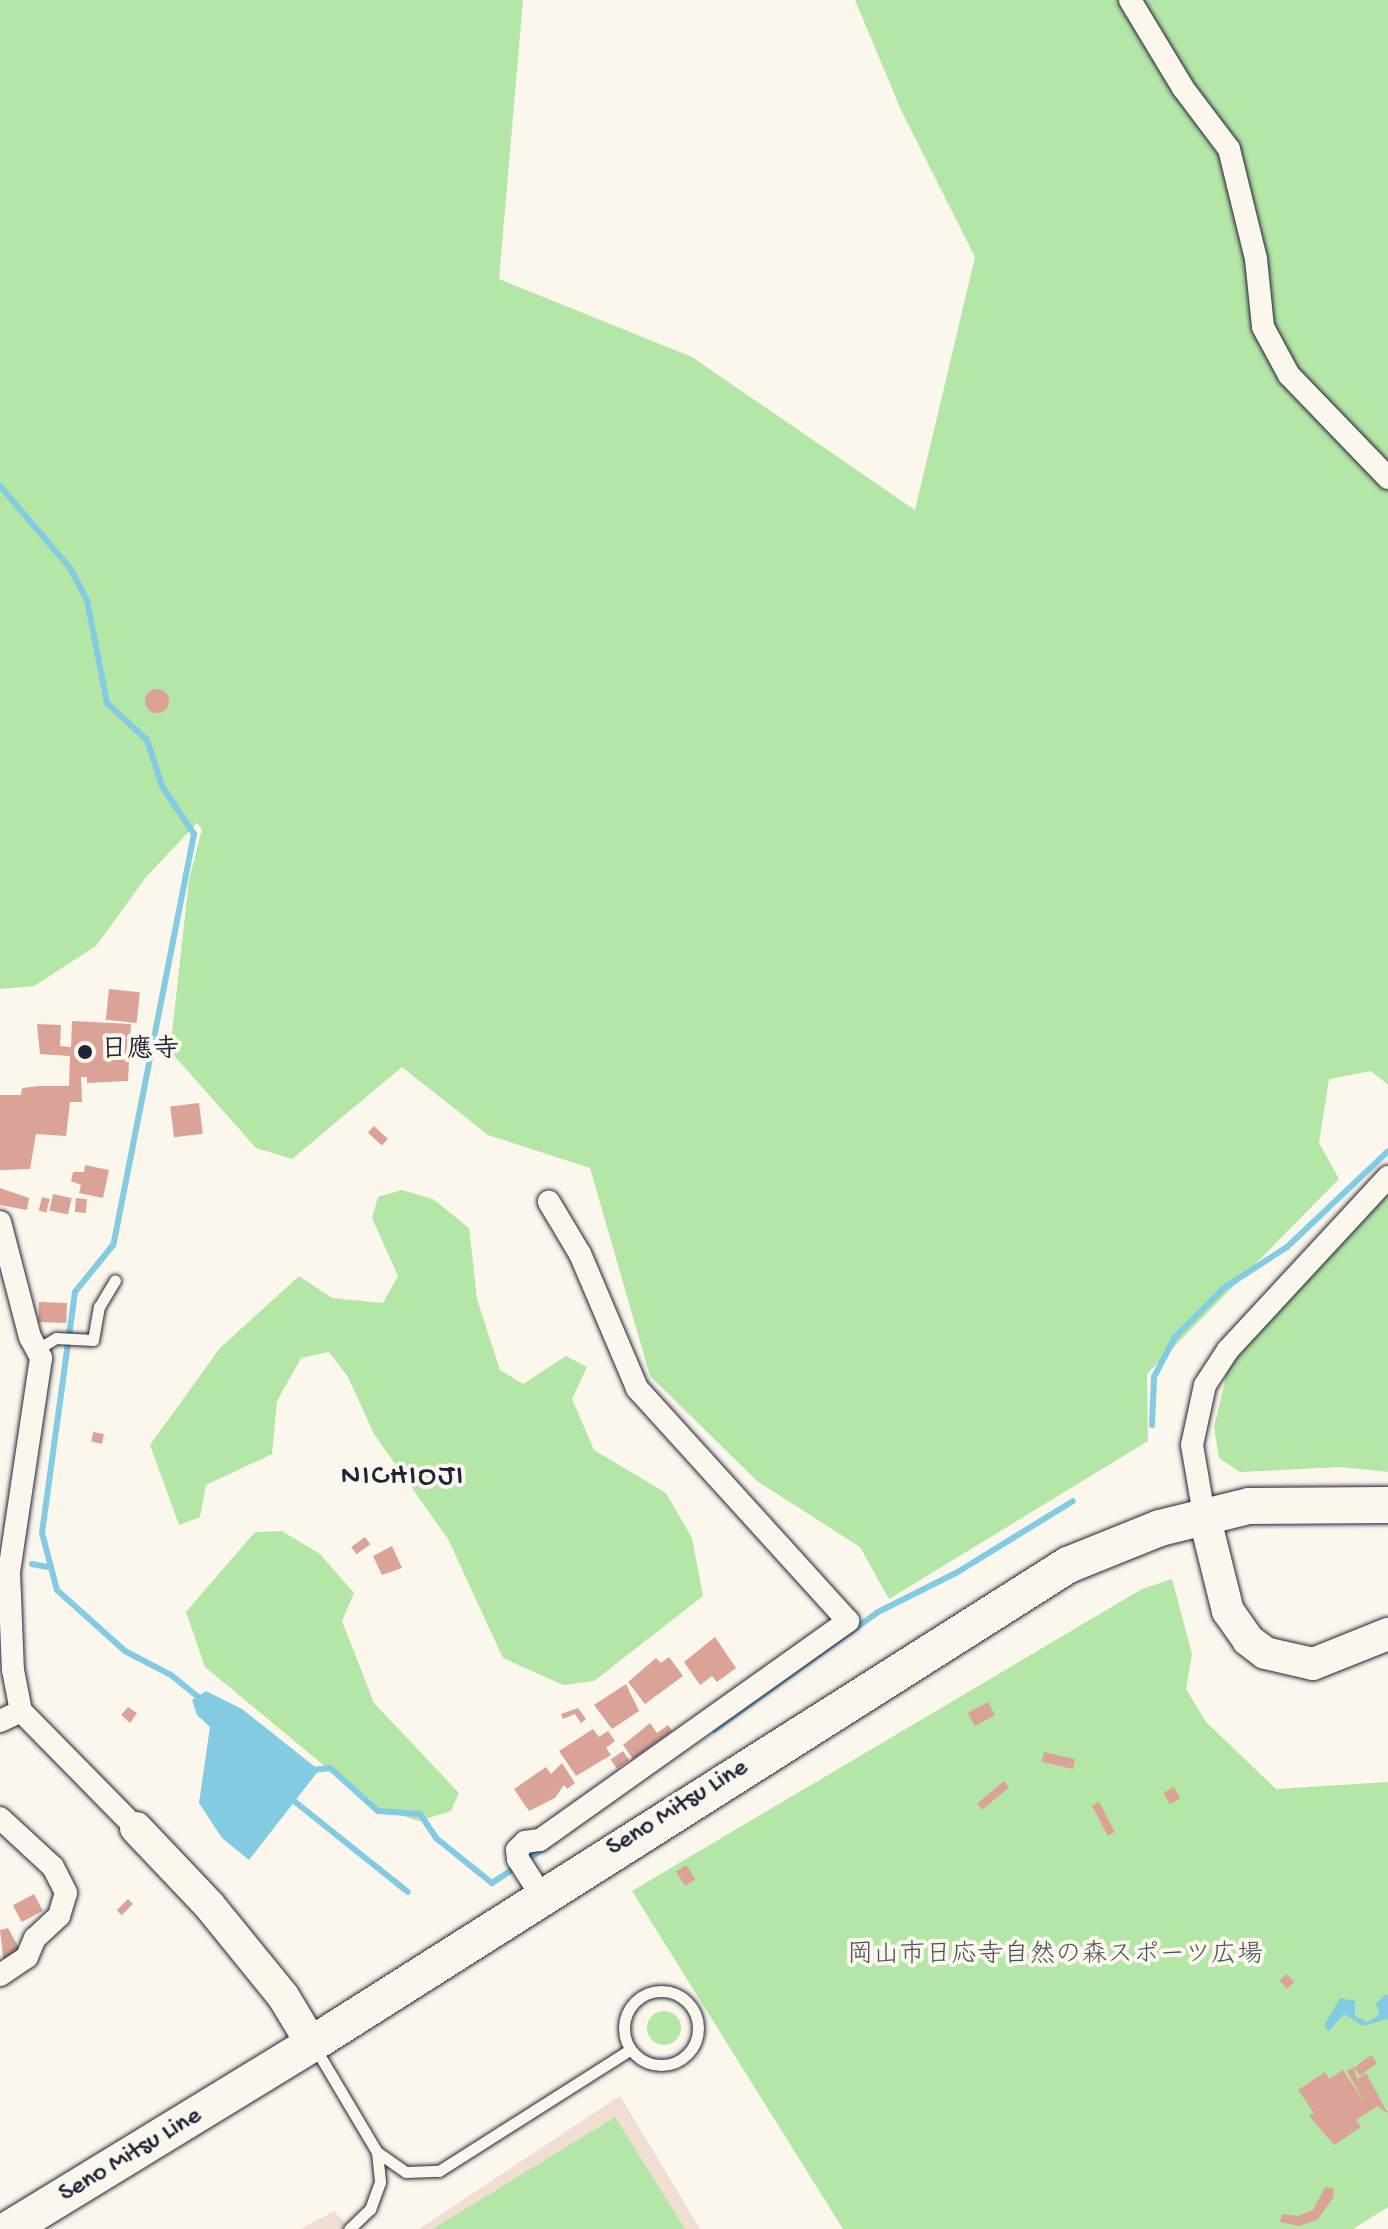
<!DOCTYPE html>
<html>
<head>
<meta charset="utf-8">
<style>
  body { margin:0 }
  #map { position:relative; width:1388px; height:2229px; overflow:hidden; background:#fbf7ec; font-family:"Gochi Hand","Klee One",sans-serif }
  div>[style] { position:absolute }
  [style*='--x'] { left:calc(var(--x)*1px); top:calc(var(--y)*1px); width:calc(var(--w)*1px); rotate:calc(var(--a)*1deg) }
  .built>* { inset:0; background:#f1ded2 }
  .green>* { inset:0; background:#b4e6a6 }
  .round { border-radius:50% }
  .water>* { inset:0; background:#82cbe2 }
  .stream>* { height:6px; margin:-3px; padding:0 3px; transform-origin:3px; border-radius:3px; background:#82cbe2 }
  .building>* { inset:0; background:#dba297; transform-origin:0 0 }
  .roads { filter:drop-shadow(0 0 2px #22223b) drop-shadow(0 0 2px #22223b) }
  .lane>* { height:11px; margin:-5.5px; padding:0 5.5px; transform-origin:5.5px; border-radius:5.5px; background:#fbf7ec }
  .lane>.ring { margin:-5.5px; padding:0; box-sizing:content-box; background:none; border:11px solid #fbf7ec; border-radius:50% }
  .street>* { height:22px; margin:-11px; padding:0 11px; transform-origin:11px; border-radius:11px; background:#fbf7ec }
  .secondary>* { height:32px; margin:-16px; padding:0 16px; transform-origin:16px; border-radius:16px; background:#fbf7ec }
  .primary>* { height:36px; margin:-18px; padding:0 18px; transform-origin:18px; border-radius:18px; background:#fbf7ec }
  .dots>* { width:22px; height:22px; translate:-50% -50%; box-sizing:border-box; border:4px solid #fbf7ec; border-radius:50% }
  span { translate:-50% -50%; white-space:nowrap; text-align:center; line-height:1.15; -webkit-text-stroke:8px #fbf7ec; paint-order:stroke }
  .poi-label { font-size:26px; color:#22223b; font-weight:700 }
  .left { translate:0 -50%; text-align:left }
  .street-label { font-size:26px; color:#22223b }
  .park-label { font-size:26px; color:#465356 }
  .quarter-label { font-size:30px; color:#22223b; letter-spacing:2px }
</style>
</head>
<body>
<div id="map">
  <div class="built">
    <div style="clip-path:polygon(620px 2096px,700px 2229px,419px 2229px)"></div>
    <div style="clip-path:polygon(334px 2211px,351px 2229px,301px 2229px)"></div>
  </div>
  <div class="green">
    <div style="clip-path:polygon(0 0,523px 0,499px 279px,692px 357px,915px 510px,975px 257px,901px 110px,855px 0,1388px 0,1388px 1085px,1371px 1071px,1329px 1079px,1319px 1143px,1339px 1179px,1147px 1374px,1148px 1441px,889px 1599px,860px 1547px,757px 1481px,650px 1376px,590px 1168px,488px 1135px,402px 1067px,292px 1159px,256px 1148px,170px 1051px,189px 880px,202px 829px,197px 823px,146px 877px,96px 946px,34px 986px,0 989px)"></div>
    <div style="clip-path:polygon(402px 1190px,433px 1199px,469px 1228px,477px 1299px,500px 1370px,523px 1384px,566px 1356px,587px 1367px,572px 1399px,594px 1450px,666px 1493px,692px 1538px,703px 1596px,594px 1681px,563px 1685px,503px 1658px,448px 1539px,374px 1434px,348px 1377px,329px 1352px,301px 1358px,277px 1401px,272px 1454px,206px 1485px,200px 1517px,179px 1525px,150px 1445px,220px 1348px,299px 1276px,332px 1298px,383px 1303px,398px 1276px,372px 1218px,378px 1197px)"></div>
    <div style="clip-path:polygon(1388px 1192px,1388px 1472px,1341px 1467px,1240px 1472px,1219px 1458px,1214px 1427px,1229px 1365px)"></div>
    <div style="clip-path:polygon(282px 1531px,320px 1554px,354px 1593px,342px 1621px,374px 1703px,459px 1793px,451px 1811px,419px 1821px,374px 1807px,205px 1667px,186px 1612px,255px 1532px)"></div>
    <div style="clip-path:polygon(1172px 1579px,1192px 1654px,1186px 1689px,1206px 1722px,1276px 1789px,1388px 1782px,1388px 2207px,1353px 2229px,843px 2229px,632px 1891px,1142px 1589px)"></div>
    <div class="round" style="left:647px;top:2011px;width:34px;height:34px"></div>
    <div style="clip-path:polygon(615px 2117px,685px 2229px,433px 2229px)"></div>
  </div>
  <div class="water">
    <div style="clip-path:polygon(206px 1691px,242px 1709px,319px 1770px,249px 1860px,222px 1838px,199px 1803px,210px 1727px,197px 1715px,192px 1700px)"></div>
    <div style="clip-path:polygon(1384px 1995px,1388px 1995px,1388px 2019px,1363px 2026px,1344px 2014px,1329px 2031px,1324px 2026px,1340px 1998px,1355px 2001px,1355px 2016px,1367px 2022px,1379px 2015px,1376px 2004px)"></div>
  </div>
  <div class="stream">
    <div style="--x:0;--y:486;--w:108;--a:49.5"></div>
    <div style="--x:70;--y:568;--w:36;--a:62"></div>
    <div style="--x:87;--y:600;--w:105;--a:79"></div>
    <div style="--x:107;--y:703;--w:54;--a:42.8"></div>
    <div style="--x:147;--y:740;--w:48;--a:71.9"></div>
    <div style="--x:162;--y:786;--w:58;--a:56.3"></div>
    <div style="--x:194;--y:834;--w:419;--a:101.1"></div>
    <div style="--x:113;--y:1245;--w:60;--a:129"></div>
    <div style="--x:75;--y:1292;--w:243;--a:97.8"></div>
    <div style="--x:42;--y:1533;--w:59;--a:75.3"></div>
    <div style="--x:57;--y:1590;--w:91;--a:41.9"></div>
    <div style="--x:125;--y:1651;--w:52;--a:27.6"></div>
    <div style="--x:171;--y:1675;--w:40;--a:39"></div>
    <div style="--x:1152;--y:1425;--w:48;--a:-87.6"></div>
    <div style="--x:1154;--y:1377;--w:45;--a:-62.3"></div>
    <div style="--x:1175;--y:1337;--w:69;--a:-45"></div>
    <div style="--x:1224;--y:1288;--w:75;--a:-33.1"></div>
    <div style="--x:1287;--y:1247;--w:139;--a:-43.5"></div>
    <div style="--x:32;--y:1564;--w:16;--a:11"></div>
    <div style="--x:714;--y:1730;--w:202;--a:-35.7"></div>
    <div style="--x:878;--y:1612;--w:87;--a:-26.6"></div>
    <div style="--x:956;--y:1573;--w:137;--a:-31.6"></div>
    <div style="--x:313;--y:1770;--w:17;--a:-7"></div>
    <div style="--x:330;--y:1768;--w:64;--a:41.9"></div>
    <div style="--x:378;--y:1811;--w:42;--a:4.1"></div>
    <div style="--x:420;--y:1814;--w:29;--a:56"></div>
    <div style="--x:436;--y:1838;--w:72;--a:38.8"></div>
    <div style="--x:492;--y:1883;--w:67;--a:-33.5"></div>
    <div style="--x:289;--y:1797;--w:152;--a:38.6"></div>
  </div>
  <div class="building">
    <div class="round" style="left:145px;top:689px;width:24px;height:24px"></div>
    <div style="left:109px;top:989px;width:31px;height:31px;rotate:6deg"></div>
    <div style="clip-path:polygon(72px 1021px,131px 1024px,128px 1081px,87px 1083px,87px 1077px,81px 1077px,82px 1102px,70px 1102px,66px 1136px,36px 1134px,30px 1169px,0 1170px,0 1095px,21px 1095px,22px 1088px,39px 1086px,69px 1086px,70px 1056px,40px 1054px,37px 1024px,61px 1025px,60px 1046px,71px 1047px)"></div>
    <div style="left:199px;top:1103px;width:31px;height:29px;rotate:83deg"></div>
    <div style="left:374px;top:1126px;width:19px;height:9px;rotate:43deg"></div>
    <div style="clip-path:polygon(85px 1165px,109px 1170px,103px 1198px,79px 1193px,81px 1185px,71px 1181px,73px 1172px,84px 1172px)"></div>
    <div style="clip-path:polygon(0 1188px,29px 1198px,27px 1210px,0 1205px)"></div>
    <div style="left:53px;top:1194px;width:19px;height:17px;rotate:12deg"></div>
    <div style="left:42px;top:1197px;width:8px;height:14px;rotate:14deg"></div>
    <div style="left:76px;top:1198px;width:11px;height:14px;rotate:5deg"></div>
    <div style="left:39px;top:1302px;width:28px;height:20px;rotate:2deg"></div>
    <div style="left:93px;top:1432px;width:11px;height:10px;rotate:10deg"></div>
    <div style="left:365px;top:1537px;width:9px;height:17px;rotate:54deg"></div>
    <div style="clip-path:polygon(392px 1546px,402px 1568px,382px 1575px,373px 1556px)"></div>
    <div style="clip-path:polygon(715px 1637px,736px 1668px,717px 1682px,712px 1676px,700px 1685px,684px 1662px)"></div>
    <div style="clip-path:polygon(669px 1657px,683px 1676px,645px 1704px,628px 1682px,656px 1658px,661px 1663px)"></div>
    <div style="clip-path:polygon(626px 1684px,639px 1711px,612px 1729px,594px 1705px)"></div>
    <div style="left:988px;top:1702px;width:15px;height:23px;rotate:62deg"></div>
    <div style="clip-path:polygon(128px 1707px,137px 1713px,130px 1723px,121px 1715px)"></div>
    <div style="clip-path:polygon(578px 1708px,586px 1719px,581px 1723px,575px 1714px,563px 1719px,561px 1714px)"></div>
    <div style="clip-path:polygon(650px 1723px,657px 1733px,668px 1725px,672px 1731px,633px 1759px,623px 1745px)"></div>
    <div style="clip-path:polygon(593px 1729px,599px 1737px,608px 1731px,615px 1741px,606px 1748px,611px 1755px,576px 1776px,559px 1751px)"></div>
    <div style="left:623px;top:1751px;width:11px;height:15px;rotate:56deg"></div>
    <div style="left:1044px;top:1752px;width:32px;height:10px;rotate:13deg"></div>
    <div style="clip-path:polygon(562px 1763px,575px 1783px,567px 1789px,564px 1785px,555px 1798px,529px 1811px,514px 1789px,546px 1767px,551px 1774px)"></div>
    <div style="left:1004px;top:1781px;width:8px;height:35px;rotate:50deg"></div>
    <div style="left:1174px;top:1787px;width:13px;height:12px;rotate:61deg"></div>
    <div style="left:1099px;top:1802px;width:34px;height:8px;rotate:62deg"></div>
    <div style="left:686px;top:1865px;width:17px;height:12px;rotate:57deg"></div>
    <div style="left:34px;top:1894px;width:19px;height:24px;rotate:62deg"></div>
    <div style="left:128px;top:1899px;width:7px;height:16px;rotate:45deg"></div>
    <div style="clip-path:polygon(8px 1928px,22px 1954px,4px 1964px,0 1930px)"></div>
    <div style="left:1287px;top:1974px;width:11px;height:10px;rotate:49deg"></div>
    <div style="left:1371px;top:2055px;width:10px;height:21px;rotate:53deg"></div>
    <div style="clip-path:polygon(1354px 2067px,1357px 2079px,1366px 2073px,1388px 2114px,1378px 2106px,1356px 2120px,1361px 2127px,1334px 2145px,1309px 2116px,1314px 2113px,1298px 2090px,1325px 2072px,1329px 2079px,1343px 2070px,1365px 2104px,1347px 2071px)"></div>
    <div style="clip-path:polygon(1325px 2187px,1334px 2189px,1333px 2198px,1317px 2220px,1299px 2226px,1280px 2222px,1282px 2214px,1298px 2216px,1313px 2210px)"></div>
  </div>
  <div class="roads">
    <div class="lane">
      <div style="--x:36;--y:1350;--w:23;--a:-31"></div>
      <div style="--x:56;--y:1338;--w:37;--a:3"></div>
      <div style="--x:93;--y:1340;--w:34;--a:-80"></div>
      <div style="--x:99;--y:1307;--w:31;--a:-59"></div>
      <div class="ring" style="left:624px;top:1991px;width:63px;height:63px"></div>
      <div style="--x:314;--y:2046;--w:123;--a:59.3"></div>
      <div style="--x:377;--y:2152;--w:30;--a:84"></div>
      <div style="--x:380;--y:2182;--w:29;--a:110"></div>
      <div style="--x:370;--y:2209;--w:29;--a:136"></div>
      <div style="--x:377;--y:2152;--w:35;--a:35"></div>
      <div style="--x:406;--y:2172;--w:33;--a:-2"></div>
      <div style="--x:439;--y:2171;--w:226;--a:-32.4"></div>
    </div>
    <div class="street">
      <div style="--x:1130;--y:0;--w:103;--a:58.9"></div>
      <div style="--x:1183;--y:88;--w:76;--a:53"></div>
      <div style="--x:1229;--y:149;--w:113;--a:76.2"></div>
      <div style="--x:1256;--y:259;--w:68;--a:84.1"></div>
      <div style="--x:1263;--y:327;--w:55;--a:61.6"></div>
      <div style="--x:1289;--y:375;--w:143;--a:46.1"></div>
      <div style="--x:0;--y:1222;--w:119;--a:75.4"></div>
      <div style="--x:30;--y:1337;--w:24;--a:62"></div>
      <div style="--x:41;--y:1358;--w:216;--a:98.5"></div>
      <div style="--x:9;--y:1572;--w:98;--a:87.7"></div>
      <div style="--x:13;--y:1670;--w:42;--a:79"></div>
      <div style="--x:21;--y:1711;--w:164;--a:45.5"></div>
      <div style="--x:1204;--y:1515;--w:71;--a:-99.7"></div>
      <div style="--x:1192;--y:1445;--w:61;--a:-77.8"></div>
      <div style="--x:1205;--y:1385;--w:42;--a:-56.7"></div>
      <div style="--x:1228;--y:1350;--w:236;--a:-47.2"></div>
      <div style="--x:0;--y:1721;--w:23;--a:-25"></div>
      <div style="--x:0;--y:1818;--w:72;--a:42.8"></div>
      <div style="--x:53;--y:1867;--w:29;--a:63"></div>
      <div style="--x:66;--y:1893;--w:24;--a:107"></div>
      <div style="--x:59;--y:1916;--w:33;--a:137"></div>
      <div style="--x:35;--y:1938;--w:21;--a:113"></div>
      <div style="--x:27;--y:1957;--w:32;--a:146"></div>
      <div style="--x:541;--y:1895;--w:43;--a:-122.6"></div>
      <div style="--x:518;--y:1859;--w:9;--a:-96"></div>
      <div style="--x:517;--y:1850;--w:11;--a:-45"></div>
      <div style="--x:525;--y:1842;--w:15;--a:-8"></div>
      <div style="--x:540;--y:1840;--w:378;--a:-35.4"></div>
      <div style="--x:848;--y:1621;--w:314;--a:-132.2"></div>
      <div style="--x:637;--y:1388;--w:146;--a:-113"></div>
      <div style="--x:580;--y:1254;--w:61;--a:-120.8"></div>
    </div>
    <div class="secondary">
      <div style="--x:1204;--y:1515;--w:99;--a:76"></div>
      <div style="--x:1228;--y:1611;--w:35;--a:55"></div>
      <div style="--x:1248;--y:1640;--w:21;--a:37"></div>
      <div style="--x:1265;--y:1653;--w:49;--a:12.9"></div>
      <div style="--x:1313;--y:1664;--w:81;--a:-21.8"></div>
      <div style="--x:136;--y:1828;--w:106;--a:46.5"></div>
      <div style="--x:209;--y:1905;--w:117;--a:50.9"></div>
      <div style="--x:283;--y:1996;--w:56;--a:58.9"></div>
    </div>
    <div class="primary">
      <div style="--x:9;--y:2229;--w:355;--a:-31.4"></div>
      <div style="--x:312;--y:2044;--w:895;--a:-32.36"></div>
      <div style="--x:1068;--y:1565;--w:99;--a:-21.9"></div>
      <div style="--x:1160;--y:1528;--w:92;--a:-13.9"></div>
      <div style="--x:1249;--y:1506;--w:139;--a:-0.4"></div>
    </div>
  </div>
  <div class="dots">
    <div style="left:85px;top:1052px;background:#22223b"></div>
  </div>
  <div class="poi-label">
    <span class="left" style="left:101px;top:1052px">日應寺</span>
  </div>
  <div class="street-label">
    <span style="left:678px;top:1809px;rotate:-32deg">Seno Mitsu Line</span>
    <span style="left:131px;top:2156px;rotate:-31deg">Seno Mitsu Line</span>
  </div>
  <div class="park-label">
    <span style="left:1055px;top:1957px">岡山市日応寺自然の森スポーツ広場</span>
  </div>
  <div class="quarter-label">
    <span style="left:403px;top:1478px">NICHIOJI</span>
  </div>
</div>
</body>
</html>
